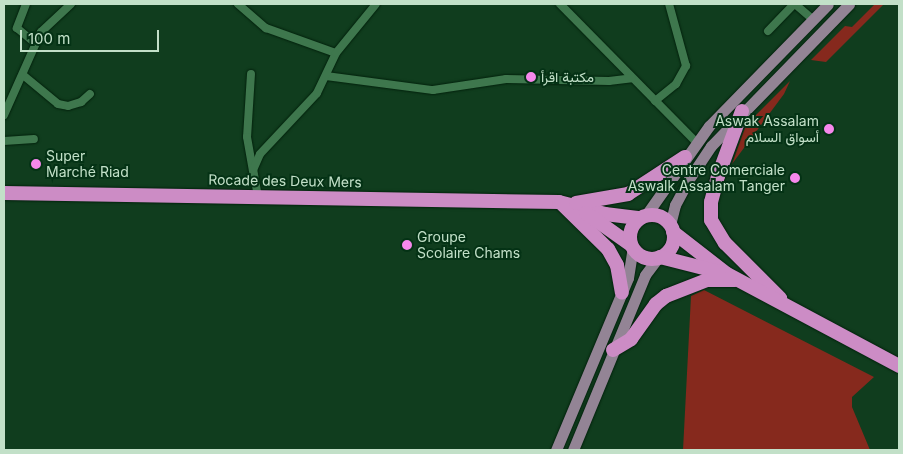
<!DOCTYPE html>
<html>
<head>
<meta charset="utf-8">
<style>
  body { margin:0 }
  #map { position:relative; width:903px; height:454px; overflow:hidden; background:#103d1e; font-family:Inter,Vazirmatn,sans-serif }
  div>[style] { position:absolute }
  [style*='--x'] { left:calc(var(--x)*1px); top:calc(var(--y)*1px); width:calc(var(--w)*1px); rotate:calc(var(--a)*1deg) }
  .green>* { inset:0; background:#86291d }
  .roads { filter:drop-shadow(0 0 1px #03210c) drop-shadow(0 0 1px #03210c) }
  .street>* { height:8px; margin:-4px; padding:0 4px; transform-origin:4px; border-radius:4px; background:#3e774d }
  .primary>* { height:11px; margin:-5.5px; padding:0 5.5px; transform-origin:5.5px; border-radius:5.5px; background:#938495 }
  .highway>* { height:14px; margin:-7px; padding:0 7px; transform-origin:7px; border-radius:7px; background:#cc8cc5 }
  .highway>.ring { margin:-7px; padding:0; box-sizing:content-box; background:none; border:14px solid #cc8cc5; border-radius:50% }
  .dots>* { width:14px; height:14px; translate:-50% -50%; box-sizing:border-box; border:2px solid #043215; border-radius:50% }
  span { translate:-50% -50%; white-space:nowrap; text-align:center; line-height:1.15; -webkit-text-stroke:4px #043215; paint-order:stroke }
  .poi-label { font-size:14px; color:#c2e0c8 }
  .left { translate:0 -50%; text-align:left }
  .right { translate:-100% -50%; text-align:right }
  .street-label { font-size:14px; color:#c2e0c8 }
  .frame { position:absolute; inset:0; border:5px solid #c2e0c8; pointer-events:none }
  .scale { position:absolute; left:20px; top:30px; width:139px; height:22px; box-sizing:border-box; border:2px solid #c2e0c8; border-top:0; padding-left:6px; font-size:15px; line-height:18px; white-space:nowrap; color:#c2e0c8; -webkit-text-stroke:4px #043215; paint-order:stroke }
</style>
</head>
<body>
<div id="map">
  <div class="green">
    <div style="clip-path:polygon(875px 4px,884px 4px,826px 62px,811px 60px,845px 26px,852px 27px)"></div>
    <div style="clip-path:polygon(790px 81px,784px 94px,732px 164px,746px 125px)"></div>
    <div style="clip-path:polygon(704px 290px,874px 377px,852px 397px,852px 407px,870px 450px,683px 450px,691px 296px)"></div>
  </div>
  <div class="roads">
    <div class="street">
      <div style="--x:26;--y:4;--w:26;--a:111"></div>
      <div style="--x:17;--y:28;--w:23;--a:40"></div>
      <div style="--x:238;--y:4;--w:37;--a:41"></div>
      <div style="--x:266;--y:28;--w:74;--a:19.7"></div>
      <div style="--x:560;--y:4;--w:194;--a:45.4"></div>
      <div style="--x:795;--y:4;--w:23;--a:41"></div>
      <div style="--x:768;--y:31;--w:37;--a:-46"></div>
      <div style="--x:251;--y:74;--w:63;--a:93.6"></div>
      <div style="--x:247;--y:137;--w:34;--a:80"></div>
      <div style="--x:23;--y:75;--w:45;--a:39.6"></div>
      <div style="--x:58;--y:104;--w:10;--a:11"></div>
      <div style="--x:68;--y:106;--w:14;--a:-17"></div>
      <div style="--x:81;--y:102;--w:12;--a:-42"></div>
      <div style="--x:326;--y:76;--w:108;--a:7.5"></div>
      <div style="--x:433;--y:90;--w:74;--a:-8.6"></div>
      <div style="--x:506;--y:79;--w:103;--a:1.1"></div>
      <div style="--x:609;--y:81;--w:23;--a:-7"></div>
      <div style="--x:655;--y:101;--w:27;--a:-39"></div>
      <div style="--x:676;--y:84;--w:21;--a:-61"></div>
      <div style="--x:686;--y:66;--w:64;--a:-105.3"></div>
      <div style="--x:4;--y:115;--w:91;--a:-66"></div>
      <div style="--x:41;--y:32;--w:41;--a:-43"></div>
      <div style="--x:4;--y:141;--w:30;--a:-4"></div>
      <div style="--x:258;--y:197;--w:27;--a:-100"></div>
      <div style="--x:253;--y:170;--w:17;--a:-66"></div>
      <div style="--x:260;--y:154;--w:83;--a:-46.9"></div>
      <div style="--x:317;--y:93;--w:44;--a:-64.6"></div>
      <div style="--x:336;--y:53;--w:63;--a:-50.8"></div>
    </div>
    <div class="primary">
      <div style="--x:646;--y:215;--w:109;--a:-54.7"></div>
      <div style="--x:709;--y:126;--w:170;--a:-45.7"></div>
      <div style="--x:670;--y:225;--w:21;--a:-76"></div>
      <div style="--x:675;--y:205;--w:26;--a:-62"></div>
      <div style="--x:687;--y:182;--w:43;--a:-56.3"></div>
      <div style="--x:711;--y:146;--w:198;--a:-45.8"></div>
      <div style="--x:556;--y:450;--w:186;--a:-67.3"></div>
      <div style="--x:628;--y:278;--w:30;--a:-81"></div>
      <div style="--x:573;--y:450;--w:189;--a:-67.6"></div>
      <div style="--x:645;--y:275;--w:21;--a:-53"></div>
    </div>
    <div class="highway">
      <div style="--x:742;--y:111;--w:69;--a:110.3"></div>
      <div style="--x:718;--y:176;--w:27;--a:105"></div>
      <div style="--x:711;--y:202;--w:18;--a:90"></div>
      <div style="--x:711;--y:220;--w:27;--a:59"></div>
      <div style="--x:725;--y:243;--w:78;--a:45"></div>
      <div style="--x:4;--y:193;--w:555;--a:0.93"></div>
      <div style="--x:559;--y:202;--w:48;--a:14.6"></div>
      <div style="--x:605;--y:214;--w:35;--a:7"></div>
      <div style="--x:561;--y:203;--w:66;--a:44.4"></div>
      <div style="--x:608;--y:249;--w:18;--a:61"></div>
      <div style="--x:617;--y:265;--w:28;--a:80"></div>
      <div style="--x:576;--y:203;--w:53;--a:-9.8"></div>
      <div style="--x:628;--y:194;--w:68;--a:-33"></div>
      <div style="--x:586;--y:213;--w:55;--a:35.4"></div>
      <div class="ring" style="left:630px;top:215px;width:30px;height:30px"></div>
      <div style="--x:673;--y:232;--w:68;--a:37.9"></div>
      <div style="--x:727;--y:274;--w:195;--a:28.1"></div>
      <div style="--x:660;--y:257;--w:61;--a:14.3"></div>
      <div style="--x:613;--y:350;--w:21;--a:-31"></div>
      <div style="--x:631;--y:339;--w:43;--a:-54.5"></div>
      <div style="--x:656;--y:304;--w:13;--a:-39"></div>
      <div style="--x:666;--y:296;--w:44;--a:-21.3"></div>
      <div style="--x:707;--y:280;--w:28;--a:0"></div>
    </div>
  </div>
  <div class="dots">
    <div style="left:531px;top:77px;background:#f688ec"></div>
    <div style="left:829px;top:129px;background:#f688ec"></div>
    <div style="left:36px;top:164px;background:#f688ec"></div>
    <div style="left:795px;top:178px;background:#f688ec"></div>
    <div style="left:407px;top:245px;background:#f688ec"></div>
  </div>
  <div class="poi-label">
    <span class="left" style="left:541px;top:77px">مكتبة اقرأ</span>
    <span class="right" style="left:819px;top:129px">Aswak Assalam<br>أسواق السلام</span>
    <span class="left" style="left:46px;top:164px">Super<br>Marché Riad</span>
    <span class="right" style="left:785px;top:178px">Centre Comerciale<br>Aswalk Assalam Tanger</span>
    <span class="left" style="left:417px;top:245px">Groupe<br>Scolaire Chams</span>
  </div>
  <div class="street-label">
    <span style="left:285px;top:181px;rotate:1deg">Rocade des Deux Mers</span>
  </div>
  <div class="frame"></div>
  <div class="scale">100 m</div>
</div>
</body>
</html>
